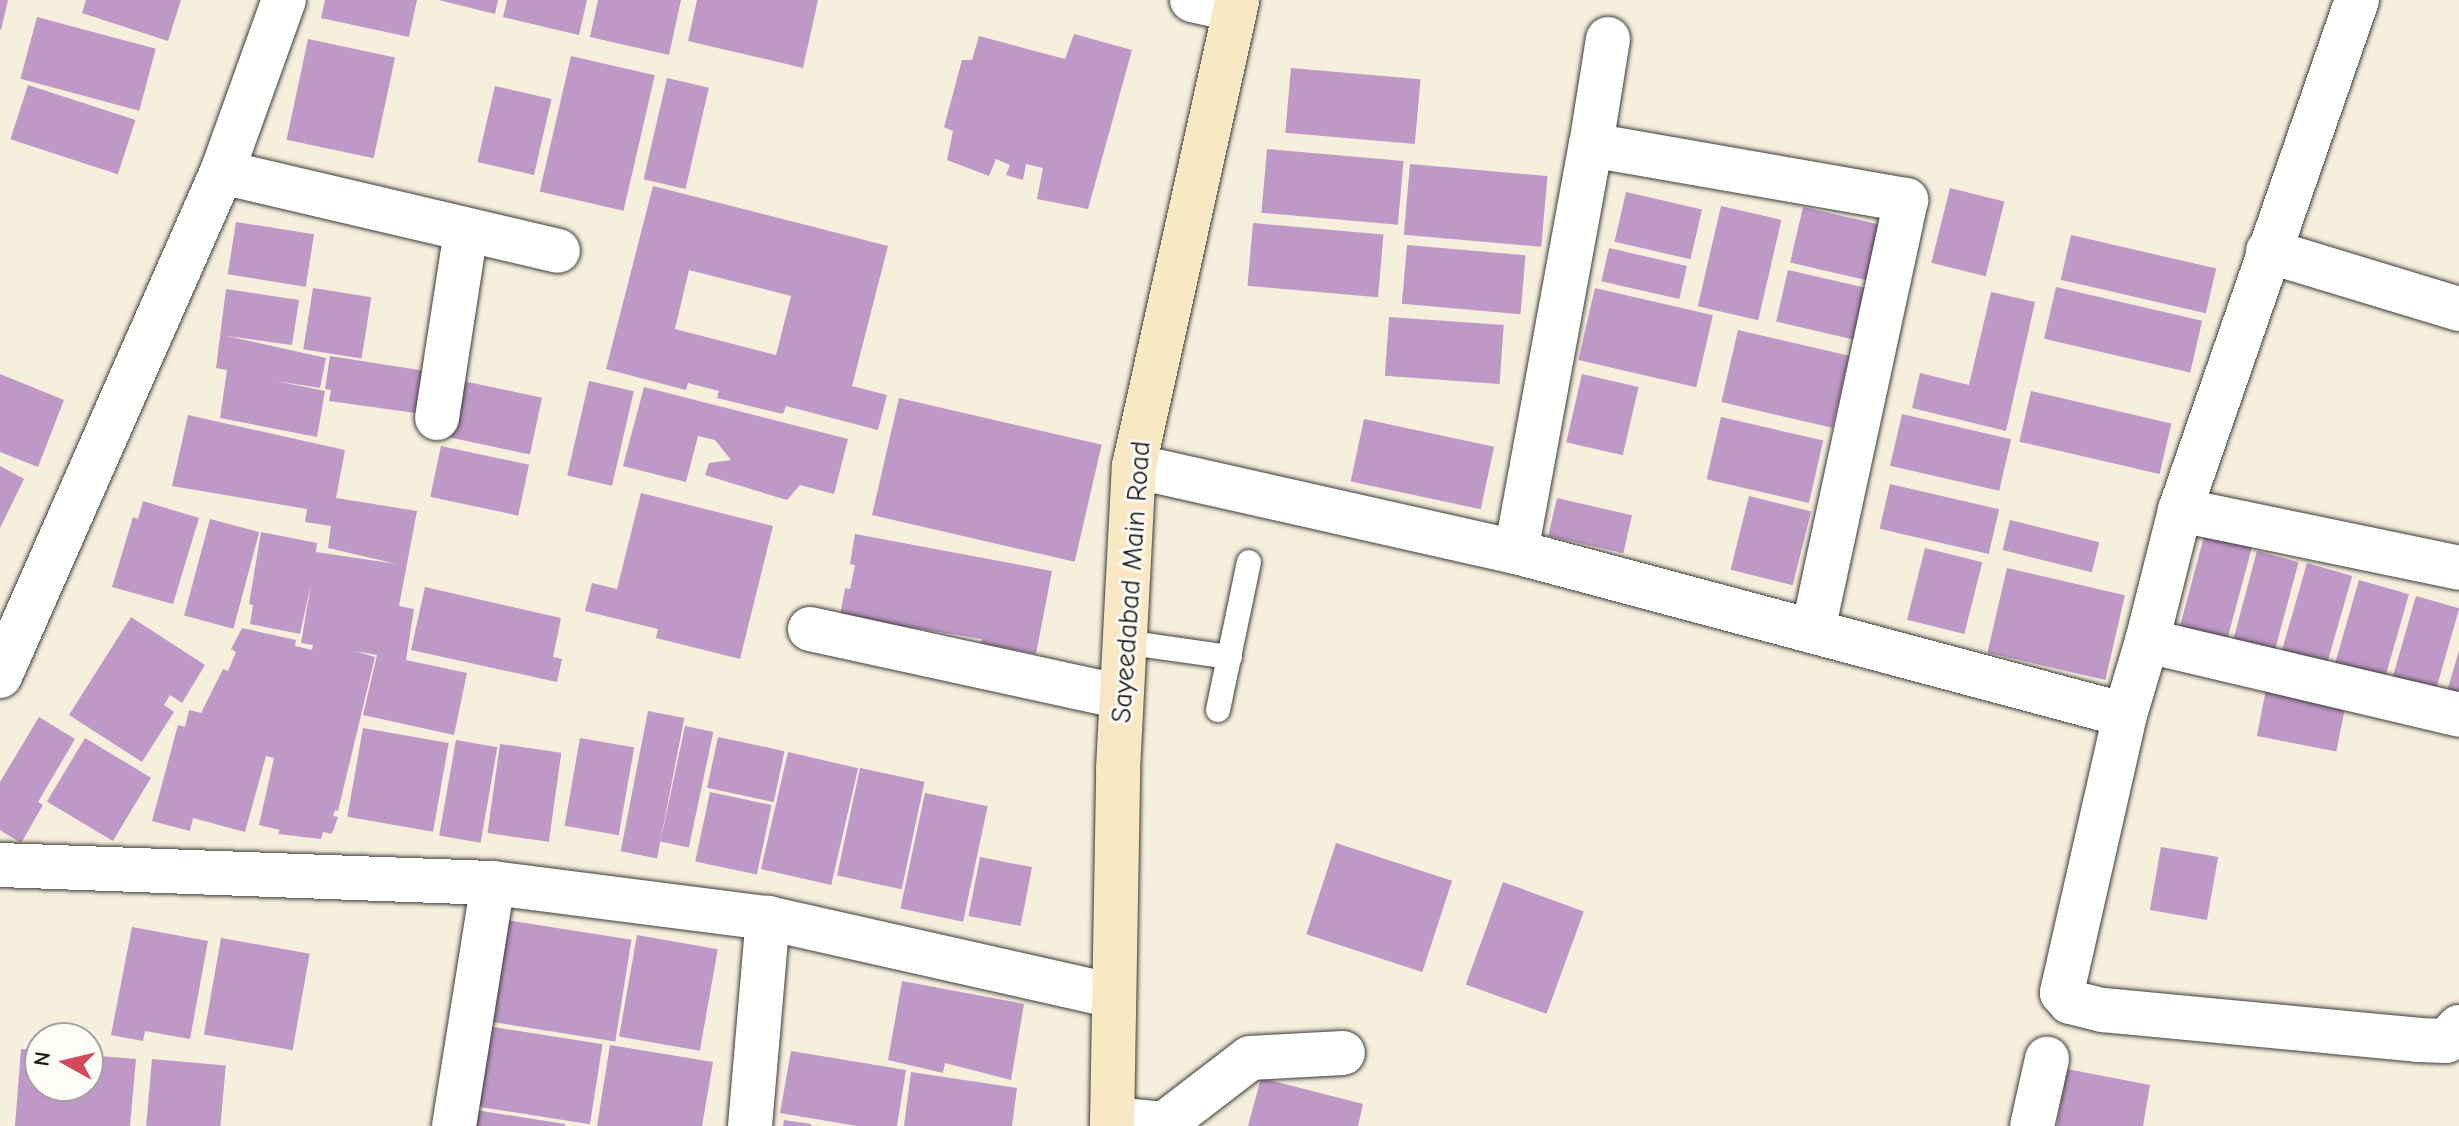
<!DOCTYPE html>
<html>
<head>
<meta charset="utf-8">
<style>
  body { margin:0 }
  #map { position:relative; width:2459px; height:1126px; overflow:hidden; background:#f5efdc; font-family:"Comic Neue",sans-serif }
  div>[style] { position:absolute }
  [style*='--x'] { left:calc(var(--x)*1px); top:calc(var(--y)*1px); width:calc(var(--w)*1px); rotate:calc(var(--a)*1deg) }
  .building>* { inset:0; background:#be98c7; transform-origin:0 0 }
  .roads { filter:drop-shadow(0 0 2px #3d3c39) drop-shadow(0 0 2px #3d3c39) }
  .service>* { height:24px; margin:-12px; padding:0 12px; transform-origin:12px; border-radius:12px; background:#fff }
  .minor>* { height:44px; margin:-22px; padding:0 22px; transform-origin:22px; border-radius:22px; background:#fff }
  .tertiary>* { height:44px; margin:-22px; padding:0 22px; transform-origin:22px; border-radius:22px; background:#fff }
  .secondary>* { height:44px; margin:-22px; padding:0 22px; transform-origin:22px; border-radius:22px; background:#f8e8c3 }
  span { translate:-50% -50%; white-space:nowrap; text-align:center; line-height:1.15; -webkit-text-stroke:6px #fdfcf7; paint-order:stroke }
  .street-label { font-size:28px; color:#1c1c1c }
  .north { position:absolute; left:24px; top:1022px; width:80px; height:80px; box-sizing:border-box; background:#fdfcf7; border:2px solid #a3a29f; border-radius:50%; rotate:278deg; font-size:22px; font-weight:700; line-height:32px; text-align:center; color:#1c1c1c }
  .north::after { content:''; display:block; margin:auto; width:28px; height:36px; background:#d1495b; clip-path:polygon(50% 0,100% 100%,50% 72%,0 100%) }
</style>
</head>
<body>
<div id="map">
  <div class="building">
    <div style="clip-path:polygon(0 0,8px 0,1px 30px,0 29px)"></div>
    <div style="clip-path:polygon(86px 0,181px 0,168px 41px,82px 13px)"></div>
    <div style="clip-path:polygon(325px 0,417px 0,409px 37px,321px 18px)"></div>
    <div style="clip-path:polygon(439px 0,498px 0,495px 14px)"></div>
    <div style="clip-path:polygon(507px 0,587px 0,579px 35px,503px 17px)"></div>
    <div style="clip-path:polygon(598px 0,681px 0,669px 55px,590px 37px)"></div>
    <div style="clip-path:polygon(697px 0,818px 0,803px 68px,688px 41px)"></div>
    <div style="left:37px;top:17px;width:123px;height:64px;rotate:15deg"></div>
    <div style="clip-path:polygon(1074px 34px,1132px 50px,1088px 209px,1037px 199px,1043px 168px,1026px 164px,1023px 180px,1006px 175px,1010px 165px,996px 159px,989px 176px,947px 160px,953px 131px,944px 127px,962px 60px,972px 60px,979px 36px,1065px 59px)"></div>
    <div style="left:308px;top:39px;width:89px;height:103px;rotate:12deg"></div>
    <div style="left:571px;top:56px;width:86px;height:139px;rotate:13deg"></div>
    <div style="left:1291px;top:68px;width:130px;height:65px;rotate:5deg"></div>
    <div style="left:667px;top:78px;width:43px;height:104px;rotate:13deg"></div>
    <div style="left:28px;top:85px;width:113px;height:57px;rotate:18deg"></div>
    <div style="left:495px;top:86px;width:58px;height:78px;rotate:13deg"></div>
    <div style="left:1267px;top:149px;width:137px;height:64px;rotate:5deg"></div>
    <div style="left:1410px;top:164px;width:138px;height:71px;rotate:5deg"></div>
    <div style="clip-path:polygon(evenodd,653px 186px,888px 246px,852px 386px,887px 395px,878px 430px,786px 406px,783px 414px,717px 398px,719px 391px,688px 383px,686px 390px,606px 369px,653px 186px,689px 270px,791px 296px,776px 355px,675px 329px,689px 270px)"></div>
    <div style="left:1950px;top:188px;width:56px;height:77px;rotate:14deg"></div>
    <div style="left:1626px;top:192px;width:78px;height:51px;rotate:13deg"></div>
    <div style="left:1721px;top:206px;width:62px;height:103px;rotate:13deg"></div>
    <div style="left:1803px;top:207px;width:85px;height:57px;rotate:13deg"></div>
    <div style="left:236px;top:222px;width:79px;height:53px;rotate:9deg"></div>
    <div style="left:1253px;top:223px;width:131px;height:63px;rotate:5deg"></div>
    <div style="left:2071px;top:235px;width:149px;height:46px;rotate:13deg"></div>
    <div style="left:1407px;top:245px;width:119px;height:59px;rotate:5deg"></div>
    <div style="left:1609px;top:248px;width:80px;height:34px;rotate:13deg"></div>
    <div style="left:1788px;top:270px;width:86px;height:53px;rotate:13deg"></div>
    <div style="left:2056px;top:287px;width:150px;height:53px;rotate:13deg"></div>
    <div style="left:313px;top:288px;width:59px;height:62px;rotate:9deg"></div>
    <div style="left:1595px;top:288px;width:121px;height:74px;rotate:13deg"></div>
    <div style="clip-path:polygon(226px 289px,299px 300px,292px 345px,227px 336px,326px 358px,320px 388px,276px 381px,325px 391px,317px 437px,220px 418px,227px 370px,216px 368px)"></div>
    <div style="clip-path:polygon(1991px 292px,2035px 302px,2006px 431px,1912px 408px,1920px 373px,1969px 385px)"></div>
    <div style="left:1389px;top:317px;width:115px;height:59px;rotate:4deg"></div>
    <div style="left:1738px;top:330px;width:114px;height:74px;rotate:13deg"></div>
    <div style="clip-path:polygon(330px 356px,438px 373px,430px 415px,329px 401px,331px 390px,325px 389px)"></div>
    <div style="clip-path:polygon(0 374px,64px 400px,38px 467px,0 452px)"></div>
    <div style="left:1582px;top:374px;width:58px;height:70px;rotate:13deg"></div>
    <div style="left:454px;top:379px;width:90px;height:58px;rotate:12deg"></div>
    <div style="left:589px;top:381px;width:46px;height:97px;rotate:13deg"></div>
    <div style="clip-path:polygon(644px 387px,848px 439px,834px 494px,800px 485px,787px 500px,705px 475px,709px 463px,731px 460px,715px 440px,698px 436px,686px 482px,623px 466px)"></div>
    <div style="left:2031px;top:391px;width:144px;height:52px;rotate:13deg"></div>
    <div style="left:899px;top:398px;width:208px;height:120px;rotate:13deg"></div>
    <div style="left:1902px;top:414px;width:112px;height:53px;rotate:13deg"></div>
    <div style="clip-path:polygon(188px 415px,345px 450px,336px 498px,417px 511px,399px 606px,414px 609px,406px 660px,467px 673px,454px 735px,363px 715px,377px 655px,355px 651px,375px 657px,338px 811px,335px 810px,333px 816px,338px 817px,334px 829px,331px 834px,323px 832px,321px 839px,278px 834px,280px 830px,259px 825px,274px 758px,266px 756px,245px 832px,193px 818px,190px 831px,152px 821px,178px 725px,185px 727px,189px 710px,201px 713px,223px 669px,228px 671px,236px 652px,231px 649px,242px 628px,296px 640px,295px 646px,312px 650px,313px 645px,301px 643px,311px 584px,300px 634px,250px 624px,253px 605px,249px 604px,261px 532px,317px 543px,316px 552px,397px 564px,328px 548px,331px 526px,305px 522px,307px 509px,172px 486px)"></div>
    <div style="left:1721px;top:417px;width:105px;height:64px;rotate:13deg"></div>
    <div style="left:1364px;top:419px;width:133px;height:64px;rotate:12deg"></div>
    <div style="left:441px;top:446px;width:90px;height:52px;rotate:12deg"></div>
    <div style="clip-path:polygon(0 466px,24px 479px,0 528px)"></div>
    <div style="left:1890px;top:484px;width:112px;height:46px;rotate:13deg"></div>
    <div style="clip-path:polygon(641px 493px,773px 526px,740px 659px,656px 638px,658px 629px,585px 611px,592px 583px,617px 589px)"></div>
    <div style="left:1749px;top:496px;width:64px;height:76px;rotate:14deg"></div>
    <div style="left:1557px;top:498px;width:77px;height:39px;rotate:13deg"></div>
    <div style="clip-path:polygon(143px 501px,199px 518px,173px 604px,112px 587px,133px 517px,138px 519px)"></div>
    <div style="left:210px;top:519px;width:51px;height:100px;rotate:15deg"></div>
    <div style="left:2010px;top:520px;width:92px;height:31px;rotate:14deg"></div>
    <div style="left:2205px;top:533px;width:49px;height:104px;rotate:15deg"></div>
    <div style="clip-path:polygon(855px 534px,1052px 571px,1036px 654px,981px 643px,982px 639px,840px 616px,845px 588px,850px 589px,855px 565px,850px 564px)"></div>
    <div style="left:1925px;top:548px;width:59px;height:74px;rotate:14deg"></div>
    <div style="left:2257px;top:551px;width:43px;height:99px;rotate:15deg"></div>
    <div style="left:2307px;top:563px;width:47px;height:97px;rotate:16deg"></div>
    <div style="left:2007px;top:568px;width:121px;height:87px;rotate:13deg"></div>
    <div style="left:2359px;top:580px;width:52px;height:97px;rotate:16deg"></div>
    <div style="clip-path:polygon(425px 587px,561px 618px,553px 657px,562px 659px,557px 682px,411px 650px)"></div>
    <div style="left:2416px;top:596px;width:45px;height:97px;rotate:16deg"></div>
    <div style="clip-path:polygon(131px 617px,205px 665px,182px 703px,170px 695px,164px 705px,174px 712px,142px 762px,69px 715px)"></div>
    <div style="clip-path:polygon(2459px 651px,2459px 706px,2444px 701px)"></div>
    <div style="left:2267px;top:684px;width:81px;height:53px;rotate:11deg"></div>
    <div style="left:648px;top:711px;width:37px;height:143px;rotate:11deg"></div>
    <div style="clip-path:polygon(39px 717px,75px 739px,38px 802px,43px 805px,21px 843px,0 830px,0 782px)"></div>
    <div style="left:685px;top:726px;width:29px;height:118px;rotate:12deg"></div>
    <div style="left:363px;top:728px;width:87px;height:90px;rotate:10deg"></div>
    <div style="left:718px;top:737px;width:68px;height:52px;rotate:12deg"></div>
    <div style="left:85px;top:738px;width:77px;height:74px;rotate:31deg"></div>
    <div style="left:580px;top:738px;width:55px;height:89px;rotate:10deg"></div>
    <div style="left:456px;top:740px;width:42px;height:97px;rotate:10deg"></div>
    <div style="left:500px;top:744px;width:62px;height:90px;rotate:8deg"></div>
    <div style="left:788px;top:752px;width:72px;height:120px;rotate:13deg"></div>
    <div style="left:860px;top:768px;width:66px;height:110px;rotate:12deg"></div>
    <div style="left:710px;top:792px;width:63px;height:71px;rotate:12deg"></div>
    <div style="left:925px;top:793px;width:64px;height:118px;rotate:12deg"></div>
    <div style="left:1336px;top:843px;width:122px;height:96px;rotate:18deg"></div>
    <div style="left:2161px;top:847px;width:58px;height:64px;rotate:10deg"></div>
    <div style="left:980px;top:857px;width:53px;height:60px;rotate:11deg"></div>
    <div style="left:1503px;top:882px;width:86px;height:109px;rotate:20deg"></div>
    <div style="left:507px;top:920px;width:126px;height:103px;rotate:9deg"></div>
    <div style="clip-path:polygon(132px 927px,208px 941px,190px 1039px,145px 1031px,143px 1041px,111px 1035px)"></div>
    <div style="left:637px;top:935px;width:82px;height:103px;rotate:10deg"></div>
    <div style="left:221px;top:938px;width:90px;height:98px;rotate:10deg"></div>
    <div style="clip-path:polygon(902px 981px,1024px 1004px,1011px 1080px,945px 1063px,943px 1073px,888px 1060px)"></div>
    <div style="left:487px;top:1026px;width:117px;height:81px;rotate:9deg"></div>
    <div style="clip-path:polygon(610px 1045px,713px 1062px,702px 1126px,597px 1126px)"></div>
    <div style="clip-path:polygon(21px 1049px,40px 1051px,40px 1086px,88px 1086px,88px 1055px,136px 1059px,130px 1126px,15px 1126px)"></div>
    <div style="clip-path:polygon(791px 1051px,906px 1070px,897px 1126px,857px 1126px,780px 1113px)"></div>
    <div style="left:152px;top:1059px;width:74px;height:67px;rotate:5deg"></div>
    <div style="clip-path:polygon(2067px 1069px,2150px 1085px,2143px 1126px,2057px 1126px)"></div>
    <div style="clip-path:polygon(911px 1072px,1017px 1088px,1012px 1126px,904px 1126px)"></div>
    <div style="clip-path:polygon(1261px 1078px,1363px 1104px,1358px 1126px,1248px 1126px)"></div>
    <div style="clip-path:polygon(469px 1109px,565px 1124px,565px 1126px,466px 1126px)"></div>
    <div style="clip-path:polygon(784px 1120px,811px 1124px,811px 1126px,783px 1126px)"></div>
  </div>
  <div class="roads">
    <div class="service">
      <div style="--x:1124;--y:642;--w:107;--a:8.1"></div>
      <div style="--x:1218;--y:710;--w:151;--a:-78.2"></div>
    </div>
    <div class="minor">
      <div style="--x:2357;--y:0;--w:540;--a:109.14"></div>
      <div style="--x:2180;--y:510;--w:135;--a:104.1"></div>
      <div style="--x:2147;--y:641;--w:77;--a:106.6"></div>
      <div style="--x:2125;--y:715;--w:285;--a:102.8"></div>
      <div style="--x:2062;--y:993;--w:12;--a:48"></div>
      <div style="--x:2070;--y:1002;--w:34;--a:14"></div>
      <div style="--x:2103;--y:1010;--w:316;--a:5.4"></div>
      <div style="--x:2418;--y:1040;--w:28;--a:2"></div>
      <div style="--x:2446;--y:1041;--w:19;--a:-47"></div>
      <div style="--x:1608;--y:39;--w:107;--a:99.1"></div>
      <div style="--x:1591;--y:145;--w:320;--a:9.9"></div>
      <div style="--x:1906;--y:200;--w:441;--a:102.2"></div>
      <div style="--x:222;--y:172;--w:345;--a:13.2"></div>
      <div style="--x:2268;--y:251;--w:200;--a:16.9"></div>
      <div style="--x:437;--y:418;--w:190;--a:-81.2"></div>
      <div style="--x:1134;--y:466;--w:392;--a:12.7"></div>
      <div style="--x:1516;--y:552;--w:630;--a:14.98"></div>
      <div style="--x:2180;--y:510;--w:285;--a:11.7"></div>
      <div style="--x:1516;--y:552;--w:414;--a:-79.6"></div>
      <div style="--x:810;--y:629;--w:318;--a:12.3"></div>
      <div style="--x:2147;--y:641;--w:321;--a:13.3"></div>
      <div style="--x:0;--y:676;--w:551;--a:-66.23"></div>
      <div style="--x:222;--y:172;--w:183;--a:-70.2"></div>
      <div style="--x:0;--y:865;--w:493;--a:2.1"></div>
      <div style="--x:493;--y:883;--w:277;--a:7.3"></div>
      <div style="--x:768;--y:918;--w:352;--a:12.7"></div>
      <div style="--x:1112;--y:1119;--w:52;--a:5.5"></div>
      <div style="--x:1164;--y:1124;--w:108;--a:-37.5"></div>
      <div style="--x:1250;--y:1058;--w:93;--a:-3.1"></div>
      <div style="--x:454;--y:1126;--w:246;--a:-80.9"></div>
      <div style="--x:750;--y:1126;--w:209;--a:-85.1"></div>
      <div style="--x:2032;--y:1126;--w:69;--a:-77.4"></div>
    </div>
    <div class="tertiary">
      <div style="--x:1192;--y:0;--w:41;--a:12.7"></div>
    </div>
    <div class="secondary">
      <div style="--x:1112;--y:1126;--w:357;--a:-89"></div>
      <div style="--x:1118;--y:769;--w:303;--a:-87"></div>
      <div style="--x:1134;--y:466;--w:477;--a:-77.5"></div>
    </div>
  </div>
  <div class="street-label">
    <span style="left:1131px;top:582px;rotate:-86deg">Sayeedabad Main Road</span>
  </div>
  <div class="north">N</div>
</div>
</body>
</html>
